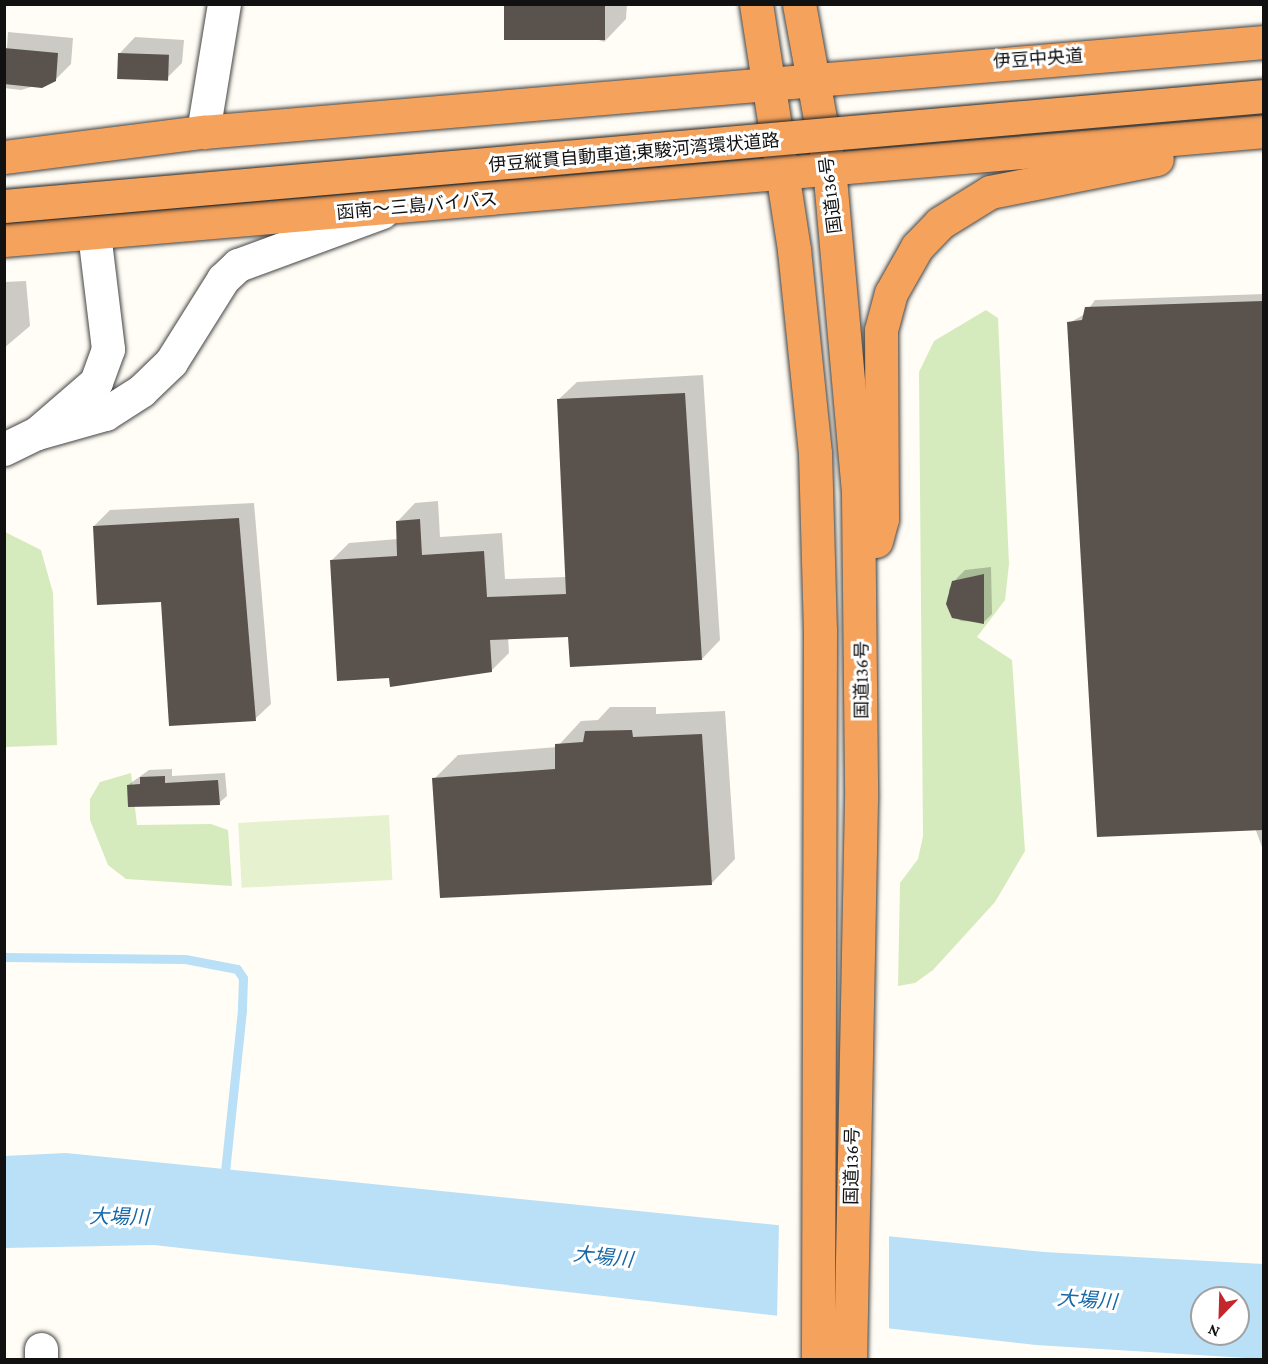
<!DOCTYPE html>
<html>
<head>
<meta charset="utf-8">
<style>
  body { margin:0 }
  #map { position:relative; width:1268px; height:1364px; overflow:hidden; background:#fffdf5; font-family:"Crimson Pro","Noto Sans JP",serif }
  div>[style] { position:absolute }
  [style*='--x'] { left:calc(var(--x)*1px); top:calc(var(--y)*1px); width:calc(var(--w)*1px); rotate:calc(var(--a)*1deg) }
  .green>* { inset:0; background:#d5ebbd }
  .pitch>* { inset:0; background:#e6f2cf; transform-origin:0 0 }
  .water>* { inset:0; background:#b9e0f7 }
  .pier>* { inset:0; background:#fffdf5 }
  .shadow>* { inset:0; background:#0003 }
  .stream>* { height:9px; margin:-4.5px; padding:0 4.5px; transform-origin:4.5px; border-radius:4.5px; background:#b9e0f7 }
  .building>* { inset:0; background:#5a524d; transform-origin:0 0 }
  .roads { filter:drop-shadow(0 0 2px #444) drop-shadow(0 0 2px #444) }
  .minor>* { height:33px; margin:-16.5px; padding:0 16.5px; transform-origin:16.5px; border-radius:16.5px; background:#fff }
  .highway>* { height:33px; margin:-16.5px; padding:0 16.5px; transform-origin:16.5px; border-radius:16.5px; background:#f5a25d }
  .bridges { filter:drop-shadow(0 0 2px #222) drop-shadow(0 0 2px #222) }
  .highway-bridge>* { height:33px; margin:-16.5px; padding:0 16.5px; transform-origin:16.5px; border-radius:16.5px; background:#f5a25d }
  span { translate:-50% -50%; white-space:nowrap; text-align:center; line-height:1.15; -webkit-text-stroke:6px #fff; paint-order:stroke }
  .street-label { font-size:18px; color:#111 }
  .water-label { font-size:20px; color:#1768a6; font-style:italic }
  .frame { position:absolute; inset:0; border:6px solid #111; pointer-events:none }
  .north { position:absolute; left:1190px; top:1286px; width:60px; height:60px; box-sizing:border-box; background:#fff; border:2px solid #a0a0a0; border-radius:50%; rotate:203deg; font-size:16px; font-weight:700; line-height:24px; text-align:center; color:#111 }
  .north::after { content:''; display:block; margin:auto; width:21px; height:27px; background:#c4262e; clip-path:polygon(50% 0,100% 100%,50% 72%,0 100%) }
</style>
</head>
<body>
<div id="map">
  <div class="green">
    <div style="clip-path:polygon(986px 310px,998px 318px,1009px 564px,1005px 600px,977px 637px,1012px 660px,1025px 851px,995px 902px,933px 970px,915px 983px,898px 986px,900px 883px,918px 859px,923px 836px,919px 372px,934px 341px)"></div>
    <div style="clip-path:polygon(5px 532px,41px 550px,53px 593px,57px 745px,5px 747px)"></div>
    <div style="clip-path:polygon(131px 773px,137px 825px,211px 824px,228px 830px,232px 886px,126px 879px,108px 865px,90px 820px,90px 799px,100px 782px)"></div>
  </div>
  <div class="pitch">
    <div style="left:389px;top:815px;width:65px;height:151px;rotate:87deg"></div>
  </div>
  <div class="water">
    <div style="clip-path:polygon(evenodd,66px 1153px,1044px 1252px,1263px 1264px,1263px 1359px,1036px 1345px,154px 1245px,5px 1248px,4px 1156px,66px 1153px,1202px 1298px,1238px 1298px,1238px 1334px,1202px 1334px,1202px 1298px)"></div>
  </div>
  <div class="pier">
    <div style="clip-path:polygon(779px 1222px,889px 1233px,889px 1332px,777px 1319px)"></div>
  </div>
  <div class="shadow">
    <div style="clip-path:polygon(506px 4px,627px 4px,626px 19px,604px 42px)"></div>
    <div style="clip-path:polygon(8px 32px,73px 38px,71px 64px,55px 80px,21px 90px,4px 88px)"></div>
    <div style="clip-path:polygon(135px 37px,184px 40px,182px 63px,166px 79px,120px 53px)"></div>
    <div style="clip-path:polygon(26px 281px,30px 326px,4px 348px,4px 282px)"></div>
    <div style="clip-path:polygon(1264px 294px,1264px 846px,1262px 847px,1069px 323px,1085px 314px,1095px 300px)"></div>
    <div style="clip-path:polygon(703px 375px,720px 640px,702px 659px,569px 635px,508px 637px,509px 653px,491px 671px,390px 676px,331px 561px,349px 543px,398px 539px,397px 522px,415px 503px,438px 501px,440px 537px,502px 533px,505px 579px,566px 577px,558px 400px,577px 382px)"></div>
    <div style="clip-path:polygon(254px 503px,271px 704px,255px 719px,162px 600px,94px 526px,110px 510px)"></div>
    <div style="clip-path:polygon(991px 567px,992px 614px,984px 622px,961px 621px,949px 612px,949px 589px,957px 578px,965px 570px)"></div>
    <div style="clip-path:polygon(610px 707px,656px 707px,656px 714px,725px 711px,735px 859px,712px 883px,434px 779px,458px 755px,557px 747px,581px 721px,598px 720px)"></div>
    <div style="clip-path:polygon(172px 769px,172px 776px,225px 773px,227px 796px,219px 803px,128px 785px,149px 770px)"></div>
  </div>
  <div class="stream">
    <div style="--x:4;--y:957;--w:181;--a:0.6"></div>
    <div style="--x:185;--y:959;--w:53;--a:10.9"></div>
    <div style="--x:237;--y:969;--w:11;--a:56"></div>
    <div style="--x:243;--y:978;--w:32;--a:92"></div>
    <div style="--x:242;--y:1010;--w:171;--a:96"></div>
  </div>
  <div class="building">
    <div style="left:504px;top:4px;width:101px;height:36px"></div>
    <div style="clip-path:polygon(4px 48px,58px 53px,56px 81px,42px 88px,4px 84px)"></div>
    <div style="left:118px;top:53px;width:51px;height:26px;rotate:2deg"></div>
    <div style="clip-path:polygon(1263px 301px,1263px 830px,1097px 837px,1067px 322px,1082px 320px,1085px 307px)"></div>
    <div style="clip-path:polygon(685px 393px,702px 660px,570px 667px,568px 637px,490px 640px,492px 672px,390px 687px,389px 678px,337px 681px,330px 560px,397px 556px,396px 521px,420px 519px,422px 555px,484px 551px,487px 597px,566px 594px,557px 399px)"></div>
    <div style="clip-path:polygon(239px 518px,256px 721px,169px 726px,161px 602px,97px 605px,93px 526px)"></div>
    <div style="clip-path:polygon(984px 574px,984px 624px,952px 618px,946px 604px,952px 581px)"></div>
    <div style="clip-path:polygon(632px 730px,633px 737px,702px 734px,712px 885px,440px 898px,432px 778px,555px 769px,555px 744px,583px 742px,585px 731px)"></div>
    <div style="clip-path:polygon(165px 776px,165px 783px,218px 780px,220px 805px,128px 807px,127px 785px,140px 784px,140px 777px)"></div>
  </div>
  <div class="roads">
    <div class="minor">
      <div style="--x:203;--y:132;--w:130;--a:-80.7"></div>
      <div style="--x:94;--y:233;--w:117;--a:83.1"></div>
      <div style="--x:108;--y:349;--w:35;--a:110"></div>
      <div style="--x:96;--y:382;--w:78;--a:139.2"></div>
      <div style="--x:37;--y:433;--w:71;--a:-15.6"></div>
      <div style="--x:105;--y:414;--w:43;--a:-32.6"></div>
      <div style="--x:141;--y:391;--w:42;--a:-44"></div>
      <div style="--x:171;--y:362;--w:98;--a:-57.9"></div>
      <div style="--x:223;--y:279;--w:21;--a:-43"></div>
      <div style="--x:238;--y:265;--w:153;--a:-20.2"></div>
      <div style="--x:4;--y:449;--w:37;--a:-26"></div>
      <div style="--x:41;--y:1360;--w:11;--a:-90"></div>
    </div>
    <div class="highway">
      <div style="--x:756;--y:4;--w:249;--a:81.2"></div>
      <div style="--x:794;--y:250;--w:204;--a:84.1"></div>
      <div style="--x:815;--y:453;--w:177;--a:88.4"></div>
      <div style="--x:820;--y:630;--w:730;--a:90.16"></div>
      <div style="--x:799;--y:4;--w:166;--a:79.6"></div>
      <div style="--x:829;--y:167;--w:328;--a:84.9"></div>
      <div style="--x:858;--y:494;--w:305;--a:89.4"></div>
      <div style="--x:861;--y:799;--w:561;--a:91.12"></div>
      <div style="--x:4;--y:157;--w:201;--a:-7.2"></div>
      <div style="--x:203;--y:132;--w:1065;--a:-4.85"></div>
      <div style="--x:4;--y:240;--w:1265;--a:-4.94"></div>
      <div style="--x:876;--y:541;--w:23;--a:-75"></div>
      <div style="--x:882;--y:519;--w:189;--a:-90.3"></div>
      <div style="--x:881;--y:330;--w:38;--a:-75"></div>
      <div style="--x:891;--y:293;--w:53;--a:-60.5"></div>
      <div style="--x:917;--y:247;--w:33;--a:-46"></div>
      <div style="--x:940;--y:223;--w:59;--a:-31.8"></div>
      <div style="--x:990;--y:192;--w:170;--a:-11.2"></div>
    </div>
  </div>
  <div class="bridges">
    <div class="highway-bridge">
      <div style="--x:4;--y:206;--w:1265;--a:-4.99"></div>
    </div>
  </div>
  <div class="street-label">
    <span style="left:1038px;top:59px;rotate:-4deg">伊豆中央道</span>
    <span style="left:634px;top:153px;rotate:-5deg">伊豆縦貫自動車道;東駿河湾環状道路</span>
    <span style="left:831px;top:195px;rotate:-97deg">国道136号</span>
    <span style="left:417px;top:206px;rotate:-5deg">函南～三島バイパス</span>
    <span style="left:862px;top:680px;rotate:-90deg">国道136号</span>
    <span style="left:852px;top:1166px;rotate:-89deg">国道136号</span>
  </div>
  <div class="water-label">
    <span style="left:119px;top:1217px;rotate:1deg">大場川</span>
    <span style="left:603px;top:1257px;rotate:6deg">大場川</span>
    <span style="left:1087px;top:1300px;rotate:4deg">大場川</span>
  </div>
  <div class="frame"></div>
  <div class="north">N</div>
</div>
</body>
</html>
